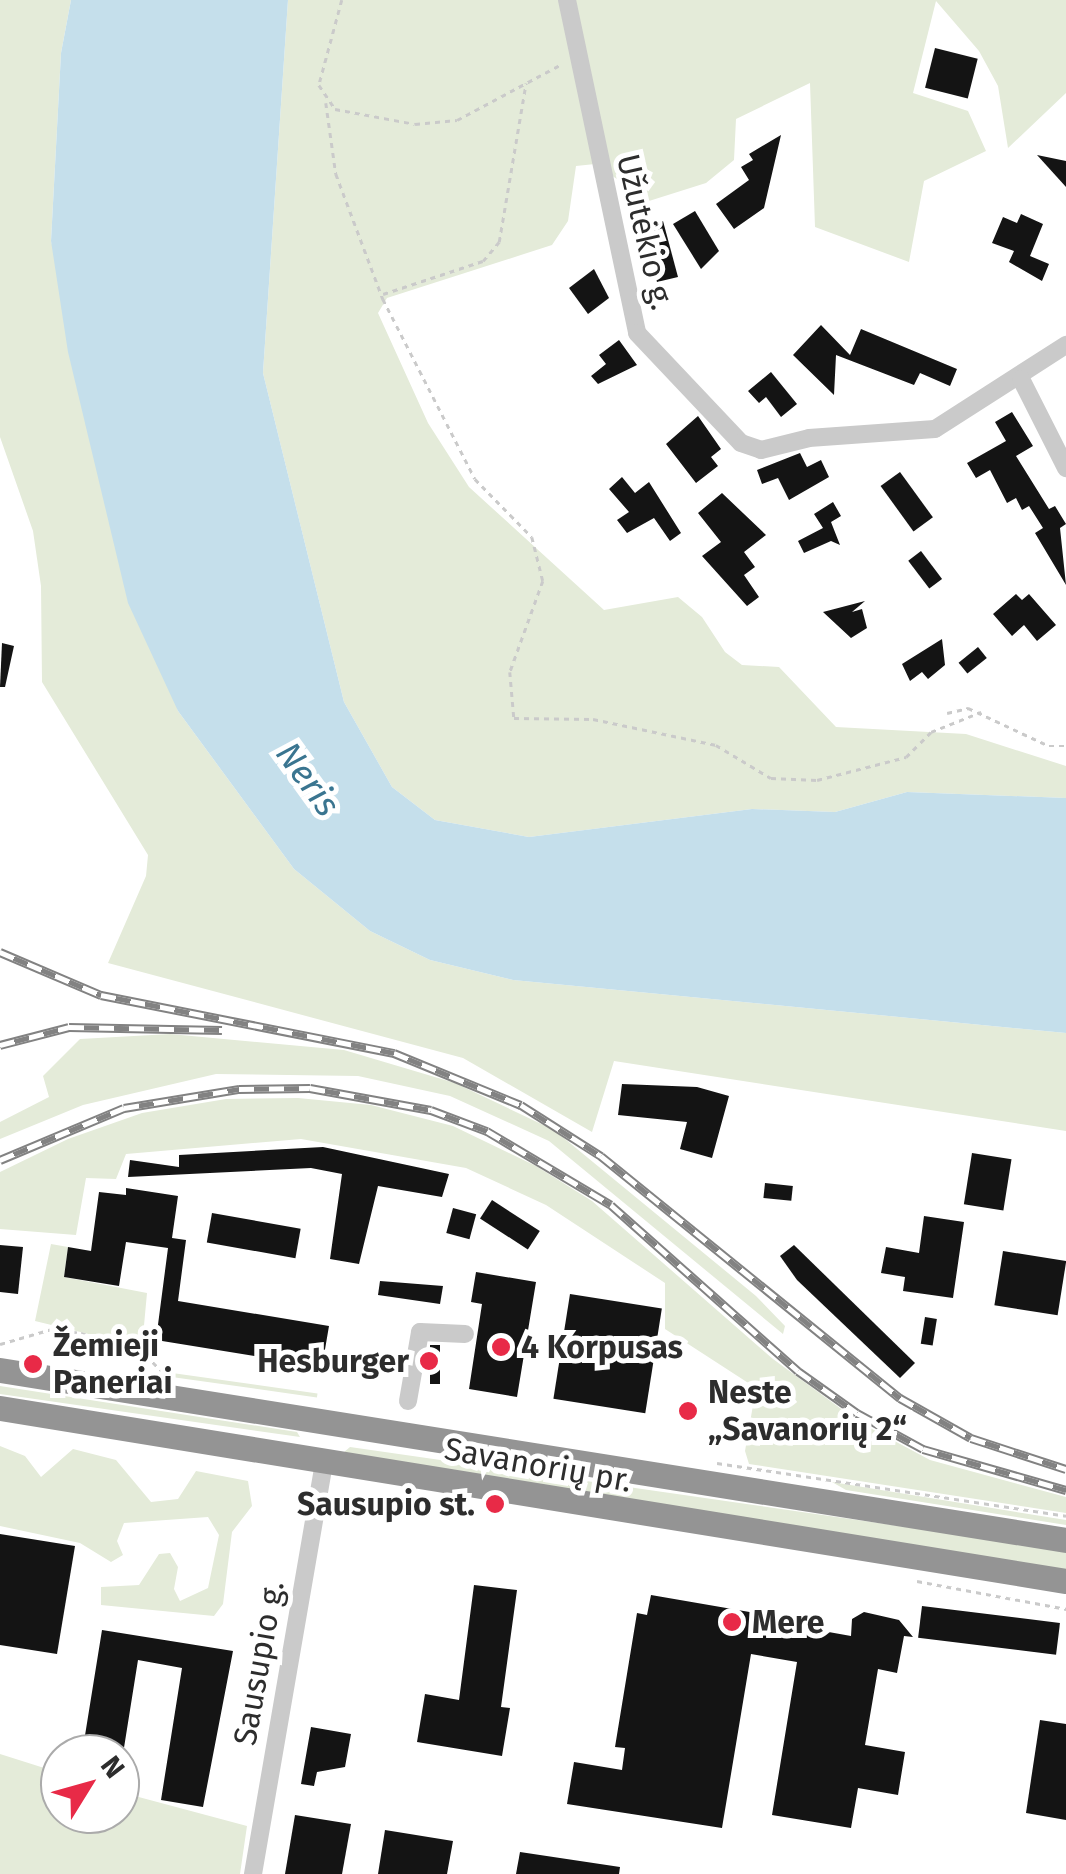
<!DOCTYPE html>
<html>
<head>
<meta charset="utf-8">
<style>
  body { margin:0 }
  #map { position:relative; width:1066px; height:1874px; overflow:hidden; background:#fff; font-family:"Fira Sans",sans-serif }
  div>[style] { position:absolute }
  [style*='--x'] { left:calc(var(--x)*1px); top:calc(var(--y)*1px); width:calc(var(--w)*1px); rotate:calc(var(--a)*1deg) }
  .green>* { inset:0; background:#e4ebd9; transform-origin:0 0 }
  .water>* { inset:0; background:#c5dfeb }
  .building>* { inset:0; background:#141414; transform-origin:0 0 }
  .path>* { height:2.5px; margin-top:-1.25px; transform-origin:0; background:repeating-linear-gradient(90deg,#cacaca 0 5px,transparent 0 10px) }
  .minor>* { height:18px; margin:-9px; padding:0 9px; transform-origin:9px; border-radius:9px; background:#cacaca }
  .highway>* { height:25px; margin:-12.5px; padding:0 12.5px; transform-origin:12.5px; border-radius:12.5px; background:#949494 }
  .rail>* { height:9px; margin-top:-4.5px; transform-origin:0; background:repeating-linear-gradient(90deg,#fff 0 15px,#828282 0 30px); box-sizing:border-box; border-block:2px solid #828282 }
  .dots>* { width:28px; height:28px; translate:-50% -50%; box-sizing:border-box; border:5px solid #fff; border-radius:50% }
  span { translate:-50% -50%; white-space:nowrap; text-align:center; line-height:1.15; -webkit-text-stroke:10px #fff; paint-order:stroke }
  .street-label { font-size:32px; color:#2d2d2d }
  .poi-label { font-size:32px; color:#2d2d2d; font-weight:700 }
  .left { translate:0 -50%; text-align:left }
  .right { translate:-100% -50%; text-align:right }
  .water-label { font-size:35px; color:#3a7590; font-style:italic }
  .north { position:absolute; left:40px; top:1734px; width:100px; height:100px; box-sizing:border-box; background:#fff; border:2px solid #ababab; border-radius:50%; rotate:53deg; font-size:28px; font-weight:700; line-height:40px; text-align:center; color:#2d2d2d }
  .north::after { content:''; display:block; margin:auto; width:35px; height:45px; background:#e82a47; clip-path:polygon(50% 0,100% 100%,50% 72%,0 100%) }
</style>
</head>
<body>
<div id="map">
  <div class="green">
    <div style="clip-path:polygon(0 0,71px 0,61px 53px,51px 241px,178px 711px,294px 869px,370px 931px,430px 960px,513px 980px,1066px 1033px,1066px 1131px,614px 1061px,592px 1132px,463px 1058px,108px 963px,146px 876px,148px 855px,42px 682px,41px 586px,33px 531px,0 437px)"></div>
    <div style="clip-path:polygon(288px 0,1066px 0,1066px 93px,1008px 148px,998px 86px,979px 51px,936px 1px,913px 93px,968px 111px,986px 151px,924px 181px,909px 262px,815px 227px,810px 83px,736px 119px,734px 160px,706px 183px,649px 201px,595px 164px,576px 166px,568px 221px,552px 245px,387px 298px,378px 313px,428px 423px,469px 487px,604px 610px,678px 597px,702px 617px,725px 652px,742px 665px,779px 667px,836px 727px,966px 734px,1066px 766px,1066px 798px,907px 792px,835px 812px,752px 809px,529px 837px,435px 820px,392px 787px,344px 702px,263px 373px)"></div>
    <div style="clip-path:polygon(170px 1034px,344px 1050px,455px 1083px,554px 1130px,756px 1296px,785px 1326px,783px 1334px,549px 1141px,450px 1096px,358px 1076px,216px 1074px,83px 1105px,0 1139px,0 1122px,49px 1097px,43px 1076px,80px 1039px)"></div>
    <div style="clip-path:polygon(298px 1098px,371px 1105px,453px 1126px,536px 1166px,592px 1201px,773px 1359px,859px 1422px,930px 1460px,1066px 1497px,1066px 1513px,749px 1464px,745px 1451px,756px 1388px,665px 1329px,665px 1283px,546px 1205px,466px 1168px,301px 1139px,126px 1154px,116px 1179px,86px 1178px,76px 1235px,0 1229px,0 1172px,68px 1139px,142px 1113px,226px 1099px)"></div>
    <div style="clip-path:polygon(51px 1244px,68px 1247px,64px 1277px,147px 1293px,142px 1347px,35px 1321px)"></div>
    <div style="left:165px;top:1372px;width:154px;height:4px;rotate:8deg"></div>
    <div style="clip-path:polygon(0 1386px,297px 1432px,300px 1437px,0 1394px)"></div>
    <div style="clip-path:polygon(0 1446px,25px 1456px,41px 1477px,73px 1449px,116px 1460px,151px 1502px,178px 1499px,196px 1471px,248px 1481px,252px 1506px,232px 1532px,223px 1604px,214px 1616px,101px 1605px,101px 1587px,139px 1585px,159px 1554px,170px 1553px,178px 1567px,174px 1589px,180px 1601px,208px 1588px,219px 1535px,208px 1517px,124px 1523px,117px 1541px,123px 1555px,111px 1562px,80px 1543px,0 1526px)"></div>
    <div style="clip-path:polygon(350px 1447px,1066px 1550px,1066px 1571px,343px 1453px)"></div>
    <div style="clip-path:polygon(832px 1482px,1066px 1520px,1066px 1525px,846px 1490px)"></div>
    <div style="clip-path:polygon(0 1754px,60px 1773px,60px 1814px,120px 1814px,120px 1792px,247px 1826px,240px 1874px,0 1874px)"></div>
  </div>
  <div class="water">
    <div style="clip-path:polygon(71px 0,288px 0,263px 373px,344px 702px,392px 787px,435px 820px,529px 837px,752px 809px,835px 812px,907px 792px,1066px 798px,1066px 1033px,513px 980px,430px 960px,370px 931px,294px 869px,178px 711px,128px 603px,68px 352px,51px 241px,61px 53px)"></div>
  </div>
  <div class="building">
    <div style="left:935px;top:48px;width:44px;height:41px;rotate:14deg"></div>
    <div style="clip-path:polygon(781px 135px,764px 208px,734px 229px,716px 204px,749px 180px,741px 167px,753px 160px,749px 154px)"></div>
    <div style="clip-path:polygon(1037px 155px,1066px 161px,1066px 187px)"></div>
    <div style="clip-path:polygon(695px 211px,719px 251px,701px 269px,673px 224px)"></div>
    <div style="clip-path:polygon(1021px 214px,1043px 224px,1030px 256px,1049px 264px,1042px 281px,1009px 262px,1014px 251px,992px 243px,1003px 217px,1017px 223px)"></div>
    <div style="clip-path:polygon(663px 221px,678px 277px,657px 282px,643px 234px)"></div>
    <div style="clip-path:polygon(594px 269px,609px 298px,588px 314px,569px 288px)"></div>
    <div style="clip-path:polygon(821px 325px,850px 355px,861px 329px,957px 369px,950px 386px,920px 373px,914px 385px,836px 355px,834px 395px,793px 355px)"></div>
    <div style="clip-path:polygon(619px 340px,637px 365px,598px 384px,591px 376px,606px 364px,599px 355px)"></div>
    <div style="clip-path:polygon(771px 372px,797px 404px,781px 417px,766px 397px,759px 403px,748px 391px)"></div>
    <div style="clip-path:polygon(1012px 412px,1033px 446px,1016px 456px,1049px 509px,1055px 506px,1066px 524px,1060px 528px,1066px 585px,1035px 533px,1043px 528px,1029px 506px,1022px 510px,1016px 498px,1007px 503px,990px 470px,976px 478px,967px 463px,1006px 441px,995px 422px)"></div>
    <div style="clip-path:polygon(698px 416px,721px 449px,711px 457px,718px 466px,696px 483px,666px 444px)"></div>
    <div style="clip-path:polygon(800px 453px,807px 467px,821px 460px,829px 477px,789px 500px,778px 478px,762px 484px,757px 470px)"></div>
    <div style="left:900px;top:472px;width:56px;height:24px;rotate:54deg"></div>
    <div style="clip-path:polygon(622px 477px,635px 493px,649px 482px,681px 533px,670px 541px,654px 518px,627px 533px,617px 520px,629px 512px,609px 489px)"></div>
    <div style="clip-path:polygon(722px 493px,766px 535px,744px 552px,755px 567px,744px 575px,759px 597px,747px 606px,702px 556px,721px 542px,698px 513px)"></div>
    <div style="clip-path:polygon(833px 502px,841px 516px,831px 522px,840px 545px,831px 541px,804px 553px,798px 541px,823px 528px,814px 514px)"></div>
    <div style="left:921px;top:551px;width:35px;height:16px;rotate:53deg"></div>
    <div style="clip-path:polygon(1016px 594px,1022px 600px,1029px 594px,1056px 625px,1037px 641px,1024px 625px,1012px 636px,993px 614px)"></div>
    <div style="clip-path:polygon(865px 601px,852px 612px,862px 609px,867px 628px,851px 638px,823px 612px)"></div>
    <div style="clip-path:polygon(942px 639px,945px 665px,928px 679px,922px 672px,910px 681px,902px 664px)"></div>
    <div style="clip-path:polygon(2px 643px,14px 646px,5px 687px,0 687px)"></div>
    <div style="left:978px;top:647px;width:14px;height:25px;rotate:51deg"></div>
    <div style="clip-path:polygon(622px 1084px,697px 1087px,729px 1096px,712px 1158px,680px 1149px,687px 1122px,618px 1115px)"></div>
    <div style="clip-path:polygon(323px 1147px,449px 1174px,442px 1197px,378px 1186px,359px 1264px,330px 1259px,342px 1174px,311px 1168px,128px 1177px,130px 1160px,179px 1167px,179px 1155px)"></div>
    <div style="left:972px;top:1153px;width:40px;height:52px;rotate:9deg"></div>
    <div style="left:765px;top:1183px;width:28px;height:15px;rotate:6deg"></div>
    <div style="clip-path:polygon(126px 1188px,178px 1196px,172px 1238px,186px 1240px,178px 1301px,329px 1326px,322px 1367px,156px 1340px,168px 1248px,126px 1242px,119px 1286px,64px 1277px,68px 1247px,91px 1251px,99px 1192px,126px 1195px)"></div>
    <div style="left:492px;top:1200px;width:57px;height:22px;rotate:33deg"></div>
    <div style="left:453px;top:1208px;width:24px;height:26px;rotate:15deg"></div>
    <div style="left:212px;top:1213px;width:90px;height:30px;rotate:10deg"></div>
    <div style="clip-path:polygon(924px 1216px,964px 1222px,953px 1298px,903px 1291px,905px 1277px,881px 1273px,886px 1247px,919px 1253px)"></div>
    <div style="clip-path:polygon(0 1245px,23px 1247px,18px 1294px,0 1292px)"></div>
    <div style="clip-path:polygon(794px 1245px,915px 1363px,900px 1378px,797px 1280px,780px 1256px)"></div>
    <div style="left:1003px;top:1251px;width:64px;height:55px;rotate:9deg"></div>
    <div style="clip-path:polygon(476px 1272px,536px 1282px,517px 1397px,469px 1389px,482px 1304px,471px 1302px)"></div>
    <div style="clip-path:polygon(380px 1281px,443px 1286px,440px 1304px,378px 1295px)"></div>
    <div style="left:570px;top:1294px;width:93px;height:106px;rotate:9deg"></div>
    <div style="left:925px;top:1317px;width:12px;height:27px;rotate:9deg"></div>
    <div style="left:430px;top:1345px;width:10px;height:39px"></div>
    <div style="clip-path:polygon(0 1534px,75px 1546px,57px 1654px,0 1645px)"></div>
    <div style="clip-path:polygon(474px 1585px,517px 1590px,501px 1707px,510px 1708px,502px 1756px,417px 1742px,425px 1694px,459px 1700px)"></div>
    <div style="clip-path:polygon(651px 1595px,824px 1625px,823px 1631px,851px 1636px,852px 1619px,864px 1612px,899px 1620px,913px 1637px,904px 1636px,897px 1673px,878px 1669px,865px 1745px,905px 1752px,898px 1795px,858px 1788px,851px 1828px,772px 1815px,797px 1662px,751px 1654px,722px 1828px,567px 1804px,574px 1762px,622px 1770px,625px 1748px,615px 1747px,637px 1613px,647px 1615px)"></div>
    <div style="left:922px;top:1606px;width:139px;height:32px;rotate:7deg"></div>
    <div style="clip-path:polygon(102px 1630px,233px 1651px,203px 1807px,161px 1800px,182px 1668px,138px 1660px,123px 1754px,82px 1754px)"></div>
    <div style="clip-path:polygon(1040px 1720px,1066px 1724px,1066px 1820px,1026px 1813px)"></div>
    <div style="clip-path:polygon(311px 1727px,351px 1734px,345px 1767px,317px 1772px,314px 1786px,301px 1784px)"></div>
    <div style="clip-path:polygon(295px 1815px,351px 1824px,342px 1874px,285px 1874px)"></div>
    <div style="clip-path:polygon(385px 1830px,453px 1841px,447px 1874px,378px 1874px)"></div>
    <div style="clip-path:polygon(520px 1852px,620px 1867px,619px 1874px,516px 1874px)"></div>
  </div>
  <div class="path">
    <div style="--x:342;--y:0;--w:88;--a:105.1"></div>
    <div style="--x:319;--y:85;--w:29;--a:56"></div>
    <div style="--x:335;--y:109;--w:81;--a:10.6"></div>
    <div style="--x:415;--y:124;--w:42;--a:-5.4"></div>
    <div style="--x:457;--y:120;--w:119;--a:-28.1"></div>
    <div style="--x:326;--y:103;--w:72;--a:82"></div>
    <div style="--x:336;--y:174;--w:134;--a:69.4"></div>
    <div style="--x:383;--y:299;--w:202;--a:62.9"></div>
    <div style="--x:475;--y:479;--w:81;--a:45.5"></div>
    <div style="--x:532;--y:537;--w:45;--a:76"></div>
    <div style="--x:543;--y:581;--w:97;--a:109.9"></div>
    <div style="--x:510;--y:672;--w:46;--a:85"></div>
    <div style="--x:514;--y:718;--w:79;--a:0.7"></div>
    <div style="--x:593;--y:719;--w:126;--a:11.9"></div>
    <div style="--x:716;--y:745;--w:64;--a:31"></div>
    <div style="--x:771;--y:778;--w:46;--a:2.5"></div>
    <div style="--x:817;--y:780;--w:92;--a:-14.5"></div>
    <div style="--x:906;--y:757;--w:35;--a:-45"></div>
    <div style="--x:931;--y:732;--w:54;--a:-21.8"></div>
    <div style="--x:383;--y:294;--w:105;--a:-18.3"></div>
    <div style="--x:483;--y:261;--w:25;--a:-50"></div>
    <div style="--x:499;--y:242;--w:161;--a:-80.4"></div>
    <div style="--x:947;--y:713;--w:22;--a:-13"></div>
    <div style="--x:968;--y:708;--w:89;--a:25.1"></div>
    <div style="--x:1049;--y:746;--w:17;--a:0"></div>
    <div style="--x:0;--y:1344;--w:54;--a:-16.1"></div>
    <div style="--x:52;--y:1329;--w:29;--a:8"></div>
    <div style="--x:81;--y:1333;--w:69;--a:18.7"></div>
    <div style="--x:146;--y:1355;--w:29;--a:46"></div>
    <div style="--x:717;--y:1463;--w:353;--a:8.6"></div>
    <div style="--x:917;--y:1581;--w:152;--a:10.6"></div>
  </div>
  <div class="minor">
    <div style="--x:567;--y:0;--w:340;--a:78.1"></div>
    <div style="--x:637;--y:333;--w:151;--a:46.6"></div>
    <div style="--x:741;--y:443;--w:21;--a:19"></div>
    <div style="--x:761;--y:450;--w:49;--a:-14"></div>
    <div style="--x:809;--y:438;--w:126;--a:-4.1"></div>
    <div style="--x:935;--y:429;--w:156;--a:-32.7"></div>
    <div style="--x:1021;--y:379;--w:100;--a:63.2"></div>
    <div style="--x:408;--y:1401;--w:70;--a:-80.1"></div>
    <div style="--x:420;--y:1332;--w:45;--a:2.5"></div>
    <div style="--x:253;--y:1874;--w:418;--a:-80.2"></div>
  </div>
  <div class="highway">
    <div style="--x:0;--y:1370;--w:1079;--a:9.06"></div>
    <div style="--x:0;--y:1408;--w:1080;--a:9.22"></div>
  </div>
  <div class="rail">
    <div style="--x:0;--y:952;--w:110;--a:23.1"></div>
    <div style="--x:101;--y:995;--w:299;--a:11.2"></div>
    <div style="--x:394;--y:1053;--w:137;--a:22.3"></div>
    <div style="--x:521;--y:1105;--w:95;--a:32.5"></div>
    <div style="--x:601;--y:1156;--w:385;--a:39"></div>
    <div style="--x:900;--y:1398;--w:81;--a:29.4"></div>
    <div style="--x:971;--y:1438;--w:100;--a:18.1"></div>
    <div style="--x:0;--y:1045;--w:71;--a:-14.6"></div>
    <div style="--x:69;--y:1027;--w:153;--a:1.1"></div>
    <div style="--x:0;--y:1160;--w:134;--a:-22.8"></div>
    <div style="--x:124;--y:1108;--w:117;--a:-9.4"></div>
    <div style="--x:239;--y:1089;--w:71;--a:-0.8"></div>
    <div style="--x:310;--y:1088;--w:123;--a:10.3"></div>
    <div style="--x:431;--y:1110;--w:60;--a:20.6"></div>
    <div style="--x:487;--y:1131;--w:144;--a:30.8"></div>
    <div style="--x:611;--y:1205;--w:250;--a:41.6"></div>
    <div style="--x:798;--y:1371;--w:72;--a:35.4"></div>
    <div style="--x:857;--y:1413;--w:75;--a:28.6"></div>
    <div style="--x:923;--y:1449;--w:149;--a:16"></div>
  </div>
  <div class="dots">
    <div style="left:501px;top:1347px;background:#e82a47"></div>
    <div style="left:429px;top:1361px;background:#e82a47"></div>
    <div style="left:33px;top:1364px;background:#e82a47"></div>
    <div style="left:688px;top:1411px;background:#e82a47"></div>
    <div style="left:495px;top:1504px;background:#e82a47"></div>
    <div style="left:732px;top:1622px;background:#e82a47"></div>
  </div>
  <div class="street-label">
    <span style="left:645px;top:232px;rotate:77deg">Užutėkio g.</span>
    <span style="left:538px;top:1465px;rotate:10deg">Savanorių pr.</span>
    <span style="left:259px;top:1663px;rotate:-80deg">Sausupio g.</span>
  </div>
  <div class="poi-label">
    <span class="left" style="left:53px;top:1364px">Žemieji<br>Paneriai</span>
    <span class="left" style="left:521px;top:1347px">4 Korpusas</span>
    <span class="right" style="left:409px;top:1361px">Hesburger</span>
    <span class="left" style="left:708px;top:1411px">Neste<br>„Savanorių 2“</span>
    <span class="right" style="left:475px;top:1504px">Sausupio st.</span>
    <span class="left" style="left:752px;top:1622px">Mere</span>
  </div>
  <div class="water-label">
    <span style="left:308px;top:779px;rotate:54deg">Neris</span>
  </div>
  <div class="north">N</div>
</div>
</body>
</html>
